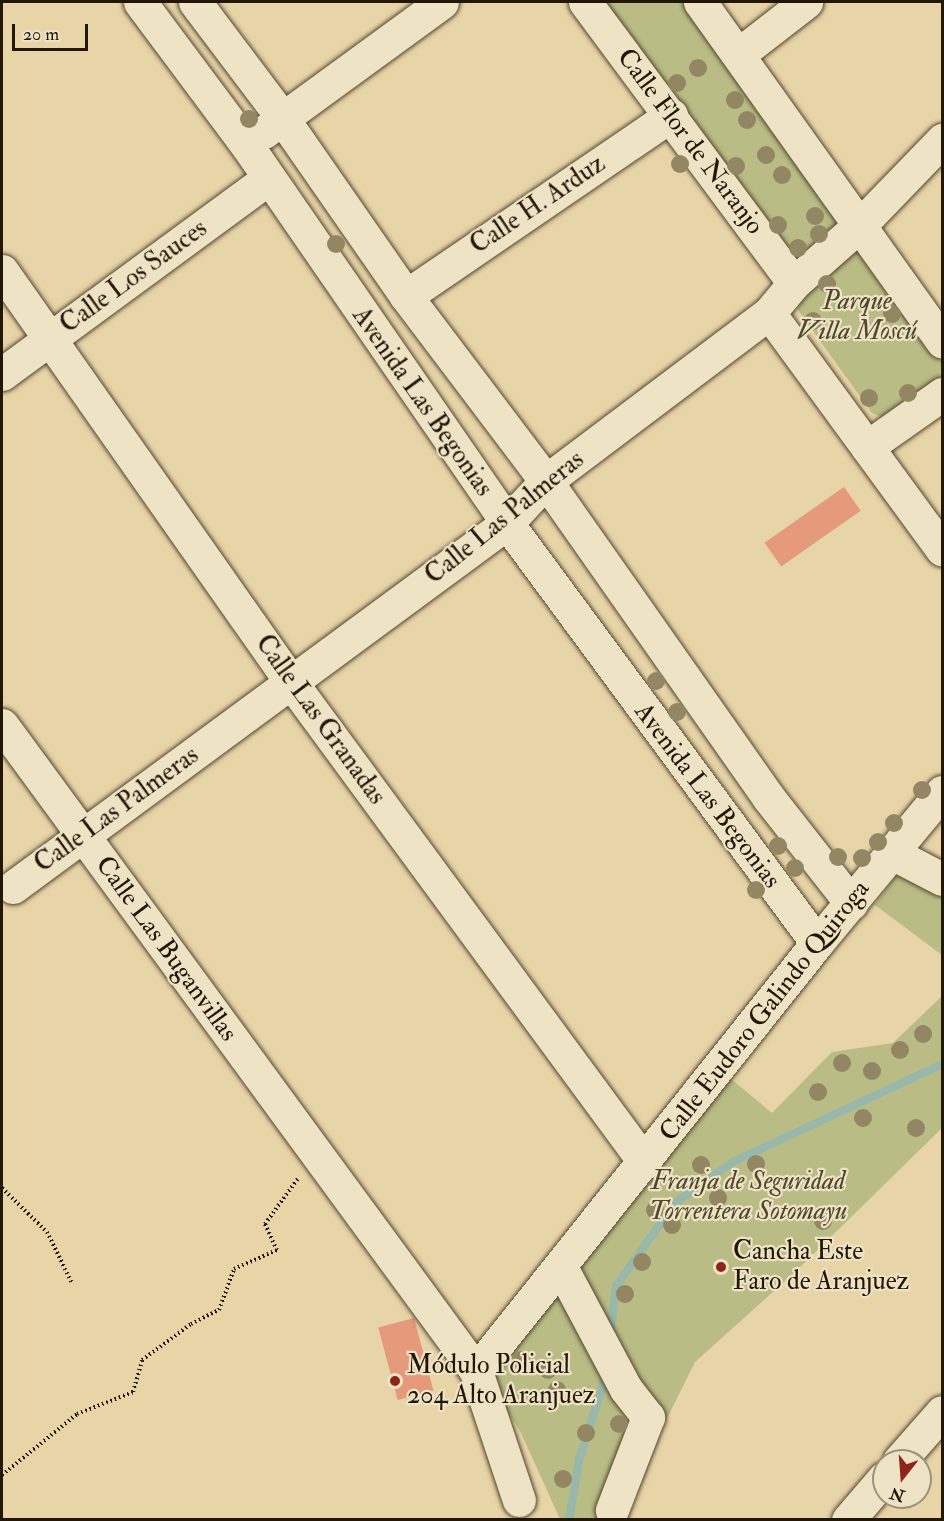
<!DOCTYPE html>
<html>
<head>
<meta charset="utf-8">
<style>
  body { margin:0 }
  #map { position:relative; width:944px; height:1521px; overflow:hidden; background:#e7d4a7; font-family:"IM FELL Double Pica",serif }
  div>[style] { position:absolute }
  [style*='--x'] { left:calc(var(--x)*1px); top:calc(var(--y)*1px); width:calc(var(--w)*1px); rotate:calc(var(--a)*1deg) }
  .green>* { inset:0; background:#b9bc84 }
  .stream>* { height:8px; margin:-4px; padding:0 4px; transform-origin:4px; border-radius:4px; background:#97b8ab }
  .building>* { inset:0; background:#e49a7b; transform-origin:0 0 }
  .path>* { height:4px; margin-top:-2px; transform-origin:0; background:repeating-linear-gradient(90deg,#221607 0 1.5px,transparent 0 4.5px) }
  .roads { filter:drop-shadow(0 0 2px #53462f) drop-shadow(0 0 2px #53462f) }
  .minor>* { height:33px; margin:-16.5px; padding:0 16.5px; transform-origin:16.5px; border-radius:16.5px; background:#efe3c6 }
  .trees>* { width:18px; height:18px; margin:-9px; border-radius:50%; background:#938763 }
  .dots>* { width:16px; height:16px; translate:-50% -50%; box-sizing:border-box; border:3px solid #efe3c6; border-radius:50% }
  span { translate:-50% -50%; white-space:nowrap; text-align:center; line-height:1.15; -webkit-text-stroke:4.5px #efe3c6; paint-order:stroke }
  .street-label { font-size:26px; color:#221607 }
  .park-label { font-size:26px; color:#4f482c; font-style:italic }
  .poi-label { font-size:26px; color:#221607 }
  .left { translate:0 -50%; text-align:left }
  .frame { position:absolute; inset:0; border:3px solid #221607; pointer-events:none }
  .north { position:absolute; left:872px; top:1449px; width:60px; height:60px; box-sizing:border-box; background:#efe3c6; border:2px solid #9d917a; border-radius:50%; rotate:197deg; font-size:16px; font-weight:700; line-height:24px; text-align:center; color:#221607 }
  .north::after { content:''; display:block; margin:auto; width:21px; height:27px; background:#8f2418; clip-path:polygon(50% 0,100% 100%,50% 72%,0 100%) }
  .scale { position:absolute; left:12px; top:24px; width:76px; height:27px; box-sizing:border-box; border:3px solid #221607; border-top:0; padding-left:8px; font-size:18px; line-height:21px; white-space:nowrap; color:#221607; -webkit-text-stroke:4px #efe3c6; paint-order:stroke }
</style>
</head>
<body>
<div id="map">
  <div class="green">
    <div style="clip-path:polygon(603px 2px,689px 2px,845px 216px,802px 257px,793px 257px)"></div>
    <div style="clip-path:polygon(854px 246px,870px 255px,942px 361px,940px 378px,886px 419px,872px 413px,798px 310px,800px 295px)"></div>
    <div style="clip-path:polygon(910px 874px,942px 892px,942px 955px,875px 905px,895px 877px)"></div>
    <div style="clip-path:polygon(942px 996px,942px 1128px,793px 1274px,695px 1362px,621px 1511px,631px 1519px,560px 1519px,521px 1433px,489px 1381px,731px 1079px,772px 1113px,832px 1052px,893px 1043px)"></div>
  </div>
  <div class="stream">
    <div style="--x:611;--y:1329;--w:43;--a:-83.4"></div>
    <div style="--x:616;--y:1286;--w:103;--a:-54.5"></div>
    <div style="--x:676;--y:1202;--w:70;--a:-35.1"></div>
    <div style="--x:733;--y:1162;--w:231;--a:-25.1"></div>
    <div style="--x:569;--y:1520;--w:61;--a:-80.5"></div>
    <div style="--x:579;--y:1460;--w:91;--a:-72.2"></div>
  </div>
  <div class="building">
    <div style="left:844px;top:487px;width:29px;height:97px;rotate:55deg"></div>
    <div style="left:414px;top:1318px;width:75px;height:37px;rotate:75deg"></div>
  </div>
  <div class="path">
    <div style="--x:2;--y:1188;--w:63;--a:44.4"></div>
    <div style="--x:47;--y:1232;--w:57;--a:63.9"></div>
    <div style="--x:2;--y:1475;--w:97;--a:-39.1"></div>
    <div style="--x:77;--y:1414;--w:60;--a:-21.4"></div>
    <div style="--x:133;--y:1392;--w:33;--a:-74"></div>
    <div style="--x:142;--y:1360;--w:61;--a:-36.3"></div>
    <div style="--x:191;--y:1324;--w:31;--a:-27"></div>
    <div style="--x:219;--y:1310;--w:44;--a:-69.9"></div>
    <div style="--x:234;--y:1269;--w:47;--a:-23.8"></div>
    <div style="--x:277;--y:1250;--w:29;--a:-115"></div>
    <div style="--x:265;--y:1224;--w:58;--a:-54.1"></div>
  </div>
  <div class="roads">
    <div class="minor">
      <div style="--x:140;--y:2;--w:181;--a:53.3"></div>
      <div style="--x:248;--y:147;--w:457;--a:55.4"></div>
      <div style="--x:507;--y:523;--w:522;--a:53.57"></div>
      <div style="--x:195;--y:2;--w:143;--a:53"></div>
      <div style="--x:281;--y:116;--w:219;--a:55.2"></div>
      <div style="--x:406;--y:296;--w:232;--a:52.9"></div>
      <div style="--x:546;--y:481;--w:386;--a:54.9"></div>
      <div style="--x:768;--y:797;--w:135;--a:51.9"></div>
      <div style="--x:585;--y:2;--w:350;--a:53.4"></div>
      <div style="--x:700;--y:2;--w:417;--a:54.5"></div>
      <div style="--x:739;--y:54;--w:85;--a:-37.8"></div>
      <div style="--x:264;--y:132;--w:220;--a:-36.1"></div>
      <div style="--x:2;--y:271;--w:502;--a:54.89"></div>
      <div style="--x:291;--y:682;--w:597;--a:53.65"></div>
      <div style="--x:406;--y:296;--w:321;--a:-34.3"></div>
      <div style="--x:769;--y:313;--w:293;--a:53.8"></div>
      <div style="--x:2;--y:374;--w:329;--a:-36.3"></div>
      <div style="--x:867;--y:447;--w:92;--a:-35.2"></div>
      <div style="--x:2;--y:725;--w:801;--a:53.73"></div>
      <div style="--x:476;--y:1371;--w:136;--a:71.6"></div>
      <div style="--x:892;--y:853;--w:56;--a:27.5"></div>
      <div style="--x:13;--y:887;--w:614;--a:-36.38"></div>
      <div style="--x:507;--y:523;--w:57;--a:-47.1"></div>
      <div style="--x:546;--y:481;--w:279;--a:-37"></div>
      <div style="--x:769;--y:313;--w:39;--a:-50"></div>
      <div style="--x:794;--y:283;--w:89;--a:-41.4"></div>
      <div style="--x:861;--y:224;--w:117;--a:-46"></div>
      <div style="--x:561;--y:1267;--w:138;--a:62"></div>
      <div style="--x:626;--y:1389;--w:36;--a:52"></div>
      <div style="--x:648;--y:1417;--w:100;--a:111.2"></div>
      <div style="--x:476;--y:1371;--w:547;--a:-51.45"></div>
      <div style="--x:817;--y:943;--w:196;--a:-50.4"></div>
      <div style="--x:899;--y:1461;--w:65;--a:-48.7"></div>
      <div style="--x:848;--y:1520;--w:55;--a:-49.4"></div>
    </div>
  </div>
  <div class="trees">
    <div style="left:698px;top:68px"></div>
    <div style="left:677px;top:83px"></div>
    <div style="left:735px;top:100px"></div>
    <div style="left:249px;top:119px"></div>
    <div style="left:747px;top:120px"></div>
    <div style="left:766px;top:155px"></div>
    <div style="left:680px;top:164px"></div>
    <div style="left:736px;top:166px"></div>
    <div style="left:782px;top:175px"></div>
    <div style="left:815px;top:216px"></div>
    <div style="left:778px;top:225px"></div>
    <div style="left:819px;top:234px"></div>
    <div style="left:336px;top:244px"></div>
    <div style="left:798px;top:248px"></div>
    <div style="left:827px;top:284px"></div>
    <div style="left:892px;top:314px"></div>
    <div style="left:813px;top:321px"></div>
    <div style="left:908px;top:393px"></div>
    <div style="left:869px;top:398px"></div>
    <div style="left:656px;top:681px"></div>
    <div style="left:677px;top:712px"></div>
    <div style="left:922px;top:790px"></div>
    <div style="left:894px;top:823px"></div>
    <div style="left:878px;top:842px"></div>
    <div style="left:778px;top:846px"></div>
    <div style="left:838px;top:857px"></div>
    <div style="left:862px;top:858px"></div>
    <div style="left:795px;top:868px"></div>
    <div style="left:756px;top:890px"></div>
    <div style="left:923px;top:1034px"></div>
    <div style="left:900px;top:1050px"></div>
    <div style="left:842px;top:1063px"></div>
    <div style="left:872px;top:1071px"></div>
    <div style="left:818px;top:1092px"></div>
    <div style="left:863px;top:1118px"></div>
    <div style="left:916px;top:1128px"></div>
    <div style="left:756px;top:1164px"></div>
    <div style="left:701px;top:1165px"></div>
    <div style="left:718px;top:1198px"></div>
    <div style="left:655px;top:1210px"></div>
    <div style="left:823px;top:1221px"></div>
    <div style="left:672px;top:1225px"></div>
    <div style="left:642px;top:1262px"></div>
    <div style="left:625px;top:1294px"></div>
    <div style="left:521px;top:1360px"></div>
    <div style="left:548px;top:1370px"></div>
    <div style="left:557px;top:1390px"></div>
    <div style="left:619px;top:1424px"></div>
    <div style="left:586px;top:1433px"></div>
    <div style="left:563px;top:1479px"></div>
  </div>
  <div class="dots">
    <div style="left:721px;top:1267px;background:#8f2418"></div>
    <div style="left:395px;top:1381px;background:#8f2418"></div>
  </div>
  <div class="street-label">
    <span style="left:690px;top:142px;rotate:53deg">Calle Flor de Naranjo</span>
    <span style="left:538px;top:205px;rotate:-34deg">Calle H. Arduz</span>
    <span style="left:134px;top:277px;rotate:-36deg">Calle Los Sauces</span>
    <span style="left:422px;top:402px;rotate:55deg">Avenida Las Begonias</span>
    <span style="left:505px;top:518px;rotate:-39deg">Calle Las Palmeras</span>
    <span style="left:320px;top:720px;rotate:54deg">Calle Las Granadas</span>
    <span style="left:707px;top:796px;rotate:53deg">Avenida Las Begonias</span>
    <span style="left:117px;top:810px;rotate:-36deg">Calle Las Palmeras</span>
    <span style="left:166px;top:949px;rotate:54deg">Calle Las Buganvillas</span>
    <span style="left:765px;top:1011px;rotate:-52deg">Calle Eudoro Galindo Quiroga</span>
  </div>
  <div class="park-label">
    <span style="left:857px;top:317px">Parque<br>Villa Moscú</span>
    <span style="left:748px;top:1197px">Franja de Seguridad<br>Torrentera Sotomayu</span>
  </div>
  <div class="poi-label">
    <span class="left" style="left:733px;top:1267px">Cancha Este<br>Faro de Aranjuez</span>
    <span class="left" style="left:407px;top:1381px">Módulo Policial<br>204 Alto Aranjuez</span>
  </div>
  <div class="frame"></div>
  <div class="north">N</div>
  <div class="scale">20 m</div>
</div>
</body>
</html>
